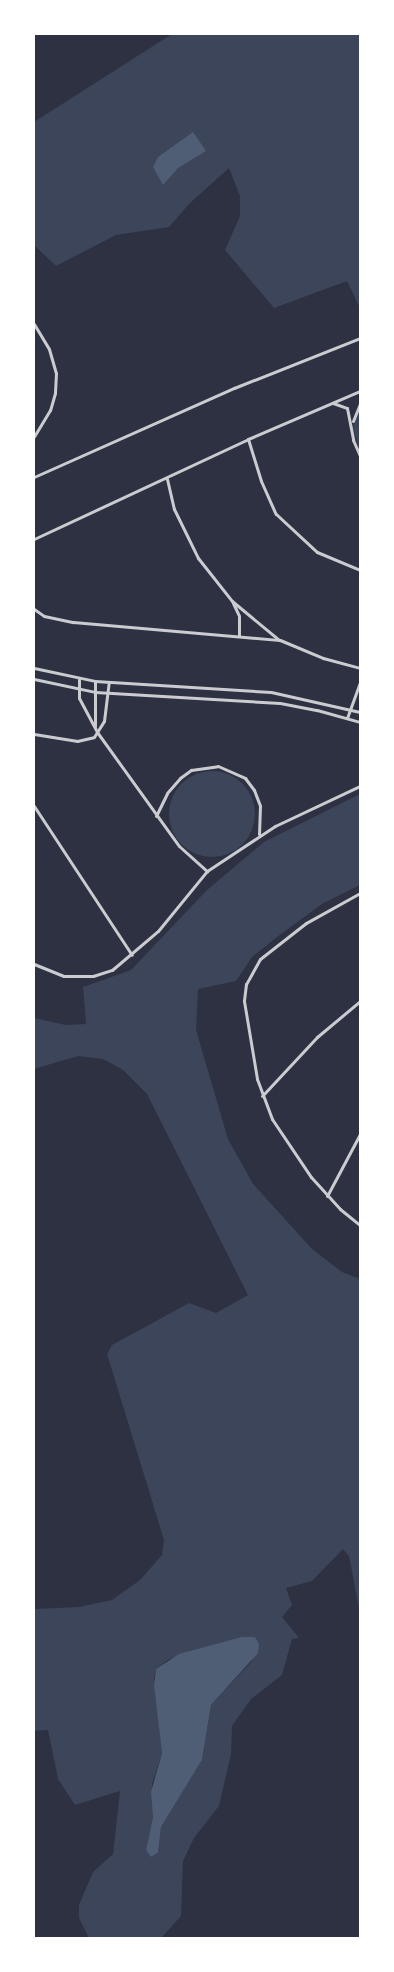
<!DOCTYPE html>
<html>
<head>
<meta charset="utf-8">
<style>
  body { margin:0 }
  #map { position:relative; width:394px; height:1972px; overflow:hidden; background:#2d3142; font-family:"Source Sans 3",sans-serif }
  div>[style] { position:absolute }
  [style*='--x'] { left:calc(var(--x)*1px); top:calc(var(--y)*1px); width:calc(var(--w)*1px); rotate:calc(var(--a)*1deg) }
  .green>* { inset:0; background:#3c4559 }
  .round { border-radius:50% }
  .water>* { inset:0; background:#4f5d75 }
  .minor>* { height:3px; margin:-1.5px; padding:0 1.5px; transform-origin:1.5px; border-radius:1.5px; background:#caccd0 }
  span { translate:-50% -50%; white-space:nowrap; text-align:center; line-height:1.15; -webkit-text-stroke:4px #fff; paint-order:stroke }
  .frame { position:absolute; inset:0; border:35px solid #fff; pointer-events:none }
</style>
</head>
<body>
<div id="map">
  <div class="green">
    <div style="clip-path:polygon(172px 34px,360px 34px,360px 308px,347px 281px,274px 308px,225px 250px,240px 216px,240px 196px,229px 168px,190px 203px,169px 227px,116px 235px,56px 266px,34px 245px,34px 122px)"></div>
    <div style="clip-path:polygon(360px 406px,360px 453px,353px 427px)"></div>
    <div class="round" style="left:169px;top:771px;width:86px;height:86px"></div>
    <div style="clip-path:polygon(evenodd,360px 794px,360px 885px,322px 904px,277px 937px,252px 957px,236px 981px,198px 989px,196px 1030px,228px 1139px,253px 1184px,312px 1249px,342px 1272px,360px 1279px,360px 1614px,349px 1556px,343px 1549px,312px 1581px,286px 1588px,292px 1605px,282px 1617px,299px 1638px,292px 1639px,282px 1675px,251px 1699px,232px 1726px,231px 1754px,219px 1806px,194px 1838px,183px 1861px,181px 1916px,161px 1938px,89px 1938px,79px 1918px,79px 1905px,93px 1872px,113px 1854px,120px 1791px,75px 1805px,58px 1779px,48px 1730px,34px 1731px,34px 1609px,79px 1607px,112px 1600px,140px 1580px,162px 1555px,164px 1540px,107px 1354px,112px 1345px,189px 1303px,216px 1313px,248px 1295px,147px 1094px,123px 1070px,103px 1059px,78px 1056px,34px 1069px,34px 1018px,66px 1025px,86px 1024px,83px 987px,131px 970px,207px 890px,264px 842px,360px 794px,208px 1647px,253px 1660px,211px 1705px,202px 1760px,161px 1827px,158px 1853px,151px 1857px,146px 1850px,153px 1817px,152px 1784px,162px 1753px,154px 1677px,156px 1669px,169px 1659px,208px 1647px)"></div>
  </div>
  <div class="water">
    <div style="clip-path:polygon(193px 132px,206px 151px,178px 168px,163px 185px,153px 167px,158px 157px)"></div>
    <div style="clip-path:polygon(242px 1637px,255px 1637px,259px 1644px,258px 1653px,211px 1705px,202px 1760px,161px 1827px,158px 1853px,151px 1857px,146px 1850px,153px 1817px,151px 1792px,162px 1753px,154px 1685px,156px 1669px,179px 1654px)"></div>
  </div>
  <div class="minor">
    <div style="--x:34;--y:324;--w:29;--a:59"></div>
    <div style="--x:49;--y:349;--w:25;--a:74"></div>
    <div style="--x:56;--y:373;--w:20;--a:93"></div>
    <div style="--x:55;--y:393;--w:18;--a:106"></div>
    <div style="--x:50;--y:410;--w:31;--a:121"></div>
    <div style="--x:333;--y:403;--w:15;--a:20"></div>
    <div style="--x:347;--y:408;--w:33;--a:79"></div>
    <div style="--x:353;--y:440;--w:17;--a:66"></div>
    <div style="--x:353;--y:421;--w:18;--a:-68"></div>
    <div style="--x:248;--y:439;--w:44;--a:72.8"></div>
    <div style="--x:261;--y:481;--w:36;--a:66"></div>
    <div style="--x:276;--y:514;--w:56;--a:42.8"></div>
    <div style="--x:317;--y:552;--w:47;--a:22.7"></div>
    <div style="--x:34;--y:477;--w:219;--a:-24"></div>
    <div style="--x:234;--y:388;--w:136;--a:-21.6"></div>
    <div style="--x:167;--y:479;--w:31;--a:77"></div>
    <div style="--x:174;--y:509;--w:55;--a:63.9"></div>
    <div style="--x:198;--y:558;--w:55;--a:51.7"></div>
    <div style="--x:232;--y:601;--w:61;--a:39.7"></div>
    <div style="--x:34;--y:539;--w:236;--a:-25"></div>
    <div style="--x:248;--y:439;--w:122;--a:-23.2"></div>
    <div style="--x:233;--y:603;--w:14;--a:65"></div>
    <div style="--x:239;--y:616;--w:19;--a:90"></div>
    <div style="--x:34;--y:609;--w:12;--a:35"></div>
    <div style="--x:44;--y:616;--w:30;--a:12"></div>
    <div style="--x:73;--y:622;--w:208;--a:5"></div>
    <div style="--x:280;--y:640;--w:47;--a:22.7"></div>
    <div style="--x:323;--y:658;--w:38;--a:15"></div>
    <div style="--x:34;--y:668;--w:62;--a:12"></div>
    <div style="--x:95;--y:681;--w:176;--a:3.6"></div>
    <div style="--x:271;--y:692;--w:91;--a:12.7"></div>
    <div style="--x:34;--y:679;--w:62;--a:12"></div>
    <div style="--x:95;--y:692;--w:185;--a:3.4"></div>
    <div style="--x:280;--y:703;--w:38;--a:11"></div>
    <div style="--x:317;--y:710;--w:45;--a:15.6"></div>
    <div style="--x:79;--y:679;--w:19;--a:90"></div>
    <div style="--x:79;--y:698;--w:38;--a:62"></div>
    <div style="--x:97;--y:732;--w:140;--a:54.3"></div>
    <div style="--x:179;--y:846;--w:38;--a:42"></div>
    <div style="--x:95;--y:681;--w:45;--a:90"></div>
    <div style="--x:347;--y:718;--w:38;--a:-70"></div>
    <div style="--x:34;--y:734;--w:44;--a:9.2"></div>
    <div style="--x:77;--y:741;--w:17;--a:-13"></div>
    <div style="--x:94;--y:737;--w:19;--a:-58"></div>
    <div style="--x:104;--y:721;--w:39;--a:-83"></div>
    <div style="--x:34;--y:806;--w:178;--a:56.7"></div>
    <div style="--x:156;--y:816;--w:25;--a:-64"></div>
    <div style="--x:167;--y:793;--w:20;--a:-49"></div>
    <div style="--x:180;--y:778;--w:14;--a:-36"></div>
    <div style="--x:191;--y:770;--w:27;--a:-8"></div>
    <div style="--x:218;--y:766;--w:30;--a:24"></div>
    <div style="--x:245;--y:778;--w:15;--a:53"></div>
    <div style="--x:254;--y:790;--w:17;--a:69"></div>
    <div style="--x:260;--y:806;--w:28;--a:92"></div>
    <div style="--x:360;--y:893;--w:62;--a:150.9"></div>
    <div style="--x:306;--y:923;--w:58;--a:142"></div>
    <div style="--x:260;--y:959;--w:29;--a:119"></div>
    <div style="--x:246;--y:984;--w:17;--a:97"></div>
    <div style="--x:244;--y:1001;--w:79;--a:80.5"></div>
    <div style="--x:257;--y:1079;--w:43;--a:69.4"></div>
    <div style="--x:272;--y:1119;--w:70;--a:56.1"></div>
    <div style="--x:311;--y:1177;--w:43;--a:47.8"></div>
    <div style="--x:340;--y:1209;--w:26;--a:39"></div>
    <div style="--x:34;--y:964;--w:32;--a:22"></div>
    <div style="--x:64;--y:976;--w:29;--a:0"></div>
    <div style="--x:93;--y:976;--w:20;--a:-18"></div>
    <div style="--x:112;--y:970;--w:60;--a:-40.3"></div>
    <div style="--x:158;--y:931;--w:77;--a:-50.8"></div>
    <div style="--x:207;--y:871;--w:82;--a:-33.5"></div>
    <div style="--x:275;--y:826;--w:94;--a:-25.2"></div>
    <div style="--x:262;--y:1096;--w:81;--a:-47"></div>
    <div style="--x:317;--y:1037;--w:56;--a:-39.9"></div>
    <div style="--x:327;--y:1196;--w:70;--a:-62"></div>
  </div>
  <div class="frame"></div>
</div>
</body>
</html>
